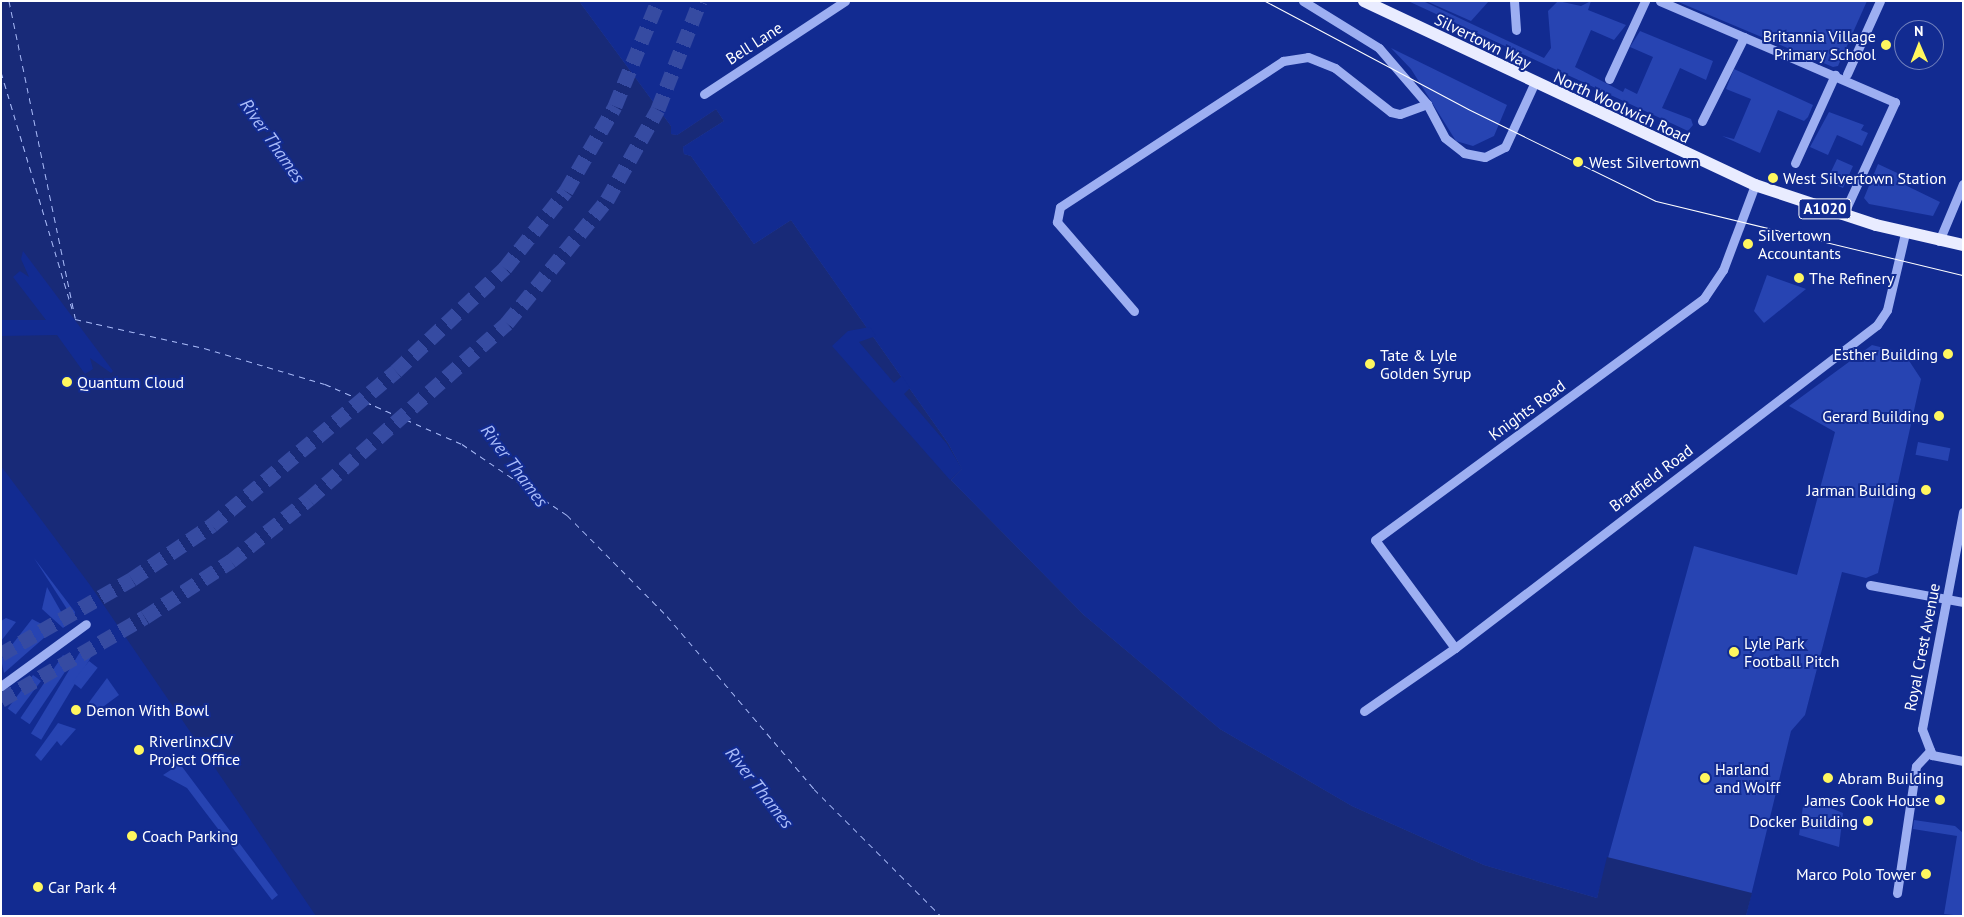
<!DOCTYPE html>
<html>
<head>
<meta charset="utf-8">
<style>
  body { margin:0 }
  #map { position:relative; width:1964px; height:917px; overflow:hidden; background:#122b91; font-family:"PT Sans",sans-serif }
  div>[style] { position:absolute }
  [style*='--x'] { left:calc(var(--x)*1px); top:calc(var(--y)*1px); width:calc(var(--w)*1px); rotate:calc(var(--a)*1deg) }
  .green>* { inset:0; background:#2744b2; transform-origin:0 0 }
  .water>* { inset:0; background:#182a78 }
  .pier>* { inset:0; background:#122b91 }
  .ferry>* { height:1px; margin-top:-0.5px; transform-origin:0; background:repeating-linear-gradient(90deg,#a9bbf9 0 6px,transparent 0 11px) }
  .highway-tunnel>* { height:15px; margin-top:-7.5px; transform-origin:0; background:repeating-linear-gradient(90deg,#364ba2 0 15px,transparent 0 23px) }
  .minor>* { height:9px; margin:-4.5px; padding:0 4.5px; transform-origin:4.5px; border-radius:4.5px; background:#9daff2 }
  .major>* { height:12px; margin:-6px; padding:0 6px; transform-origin:6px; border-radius:6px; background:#e9ecff }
  .tram>* { height:1px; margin:-0.5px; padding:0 0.5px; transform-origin:0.5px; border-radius:0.5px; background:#fff }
  .dots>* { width:14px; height:14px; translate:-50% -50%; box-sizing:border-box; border:2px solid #122b91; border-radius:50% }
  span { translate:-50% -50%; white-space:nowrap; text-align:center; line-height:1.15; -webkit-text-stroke:4px #122b91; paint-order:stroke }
  .shield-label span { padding:1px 4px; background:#122b91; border:1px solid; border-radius:4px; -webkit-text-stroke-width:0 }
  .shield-label { font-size:15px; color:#fff; font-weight:700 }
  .poi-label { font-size:16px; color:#fff }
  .right { translate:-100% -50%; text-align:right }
  .left { translate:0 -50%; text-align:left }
  .street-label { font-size:16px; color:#fff }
  .water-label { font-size:18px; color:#a9bbf9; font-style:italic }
  .frame { position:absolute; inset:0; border:2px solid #fff; pointer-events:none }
  .north { position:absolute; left:1894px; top:20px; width:50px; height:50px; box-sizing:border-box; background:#122b91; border:1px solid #7180bd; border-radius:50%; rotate:359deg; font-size:14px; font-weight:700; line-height:20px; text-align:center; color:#fff }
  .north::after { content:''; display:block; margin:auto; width:18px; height:22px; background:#fff75f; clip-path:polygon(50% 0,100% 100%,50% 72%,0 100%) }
</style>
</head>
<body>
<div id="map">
  <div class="green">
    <div style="clip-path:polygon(579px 1px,671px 126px,670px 134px,677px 135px,716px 109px,724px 121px,683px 147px,684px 154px,691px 156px,754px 244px,791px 220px,948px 443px,962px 469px,951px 480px,1084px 615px,1220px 729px,1352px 806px,1484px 865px,1597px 898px,1694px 546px,1797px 575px,1835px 432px,1789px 406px,1872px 345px,1904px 353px,1921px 379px,1878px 573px,1866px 578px,1842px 572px,1805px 715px,1791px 731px,1746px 916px,1403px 916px,1082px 693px,644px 132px)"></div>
    <div style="clip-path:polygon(1408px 1px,1423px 1px,1544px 58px,1551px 48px,1548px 11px,1558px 1px,1581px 6px,1591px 1px,1588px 10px,1626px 25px,1614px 40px,1591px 30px,1575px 67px,1623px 92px,1625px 88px,1637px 94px,1653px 57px,1630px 47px,1640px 31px,1713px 61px,1706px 80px,1680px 68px,1662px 108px,1691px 119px,1693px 125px,1688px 131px)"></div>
    <div style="clip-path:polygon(1426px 1px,1489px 1px,1471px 21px)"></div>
    <div style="clip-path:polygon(1676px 1px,1867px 1px,1838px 66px,1833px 67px)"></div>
    <div style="clip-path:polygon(1391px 48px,1507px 105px,1494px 136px,1473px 146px,1456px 141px,1411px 69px)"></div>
    <div style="clip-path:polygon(1734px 69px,1813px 105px,1808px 117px,1804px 121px,1778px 110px,1760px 153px,1722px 136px,1734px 139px,1751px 99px,1726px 89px)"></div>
    <div style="clip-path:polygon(1829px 112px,1864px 125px,1861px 130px,1868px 133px,1862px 146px,1837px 135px,1828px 155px,1810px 147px)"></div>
    <div style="clip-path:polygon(1837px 159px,1853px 166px,1843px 188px,1812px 175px,1827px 180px)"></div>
    <div style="clip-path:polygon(1878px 164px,1908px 178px,1905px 185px,1940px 202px,1933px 216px,1869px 204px,1864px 198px)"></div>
    <div style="clip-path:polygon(1767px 275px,1806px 289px,1764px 323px,1754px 311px)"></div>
    <div style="left:1918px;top:442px;width:33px;height:13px;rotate:11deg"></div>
    <div style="clip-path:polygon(34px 558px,75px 612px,74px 620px)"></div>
    <div style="clip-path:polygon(47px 587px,68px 624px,63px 628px,42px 609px)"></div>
    <div style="clip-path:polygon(6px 618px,16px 622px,1px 641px,1px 621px)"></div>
    <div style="clip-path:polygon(32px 619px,53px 630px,4px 673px,1px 659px)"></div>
    <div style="left:83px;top:647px;width:12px;height:101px;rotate:31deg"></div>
    <div style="left:63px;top:655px;width:11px;height:76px;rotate:34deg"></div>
    <div style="left:89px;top:661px;width:11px;height:27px;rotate:38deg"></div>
    <div style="left:33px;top:675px;width:10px;height:42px;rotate:37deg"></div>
    <div style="clip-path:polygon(107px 678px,119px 695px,96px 712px,87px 705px)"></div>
    <div style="clip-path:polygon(58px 723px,76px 729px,61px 746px,57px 741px,41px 761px,35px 755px)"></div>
    <div style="clip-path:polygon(180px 764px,278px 895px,272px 900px,187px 788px,163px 775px)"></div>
    <div style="clip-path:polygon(1813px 801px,1843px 813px,1839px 847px,1799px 835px,1803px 806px)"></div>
    <div style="clip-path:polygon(1914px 820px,1955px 826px,1963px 833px,1963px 916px,1944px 914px,1957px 836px,1913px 829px)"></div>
  </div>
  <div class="water">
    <div style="clip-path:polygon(1px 1px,579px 1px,671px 126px,671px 134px,677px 135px,716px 109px,724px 121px,683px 147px,684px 154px,691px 156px,754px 244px,791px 220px,948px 443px,962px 469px,951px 480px,1084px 615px,1220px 729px,1352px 806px,1484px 865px,1597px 898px,1607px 857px,1752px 893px,1746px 916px,316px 916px,90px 585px,1px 466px)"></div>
  </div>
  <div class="pier">
    <div style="clip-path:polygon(23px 251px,113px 371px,111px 373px,90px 358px,93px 369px,85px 374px,57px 335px,1px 336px,1px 320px,46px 320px,13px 277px,20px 271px,29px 277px,21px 259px)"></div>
    <div style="clip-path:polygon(870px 327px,876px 336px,859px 342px,894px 383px,902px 376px,910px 388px,904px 394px,947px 444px,962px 469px,950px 480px,832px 346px,848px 331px)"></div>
  </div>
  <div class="ferry">
    <div style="--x:9;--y:1;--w:324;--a:78.2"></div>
    <div style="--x:1;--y:72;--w:247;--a:73.3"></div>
    <div style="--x:75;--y:319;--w:132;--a:12.7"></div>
    <div style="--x:204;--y:348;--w:126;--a:16.6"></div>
    <div style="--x:325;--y:384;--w:150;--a:23.7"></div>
    <div style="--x:462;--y:444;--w:127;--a:34.1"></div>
    <div style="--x:567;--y:515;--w:142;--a:45.3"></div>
    <div style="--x:667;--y:616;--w:227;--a:49.6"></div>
    <div style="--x:814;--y:789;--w:180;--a:45"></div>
  </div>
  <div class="highway-tunnel">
    <div style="--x:1;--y:654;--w:151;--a:-29.8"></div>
    <div style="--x:132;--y:579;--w:97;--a:-34"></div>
    <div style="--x:212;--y:525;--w:240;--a:-39.9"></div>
    <div style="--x:396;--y:371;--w:150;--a:-43.4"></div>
    <div style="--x:505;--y:268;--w:98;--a:-51.6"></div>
    <div style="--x:566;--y:191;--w:98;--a:-60"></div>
    <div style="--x:615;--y:106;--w:113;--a:-67.7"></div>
    <div style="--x:1;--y:700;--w:166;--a:-30"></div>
    <div style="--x:145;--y:617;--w:103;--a:-33.1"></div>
    <div style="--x:231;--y:561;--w:100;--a:-38.5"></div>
    <div style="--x:309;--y:499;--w:265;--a:-41.6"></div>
    <div style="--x:507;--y:323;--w:159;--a:-50.9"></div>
    <div style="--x:607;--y:200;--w:104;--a:-60.7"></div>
    <div style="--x:658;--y:109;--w:116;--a:-68.7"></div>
  </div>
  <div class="minor">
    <div style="--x:1303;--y:1;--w:89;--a:31.7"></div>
    <div style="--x:1379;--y:48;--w:74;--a:49.4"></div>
    <div style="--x:1427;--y:104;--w:38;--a:62"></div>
    <div style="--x:1445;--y:138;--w:24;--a:38"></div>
    <div style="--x:1464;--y:153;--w:21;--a:11"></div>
    <div style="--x:1485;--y:157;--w:22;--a:-27"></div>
    <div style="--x:1505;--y:147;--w:69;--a:-65.3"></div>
    <div style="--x:1514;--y:1;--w:29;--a:86"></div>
    <div style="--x:1660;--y:1;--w:256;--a:23.3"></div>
    <div style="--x:1895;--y:102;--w:124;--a:114.7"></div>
    <div style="--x:1847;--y:74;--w:80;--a:-65.7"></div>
    <div style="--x:1609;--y:79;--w:86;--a:-65.2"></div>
    <div style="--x:704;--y:94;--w:169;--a:-33.4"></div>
    <div style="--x:1702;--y:121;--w:94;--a:-63.4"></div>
    <div style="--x:1795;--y:163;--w:97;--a:-65.6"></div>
    <div style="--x:1939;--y:241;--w:62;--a:-67.2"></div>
    <div style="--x:1134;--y:311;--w:118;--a:-130.9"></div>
    <div style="--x:1057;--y:222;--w:15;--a:-79"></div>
    <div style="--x:1060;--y:207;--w:267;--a:-33.2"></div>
    <div style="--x:1283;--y:61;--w:25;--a:-9"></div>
    <div style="--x:1308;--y:57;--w:29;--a:22"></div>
    <div style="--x:1335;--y:68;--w:71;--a:38.2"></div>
    <div style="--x:1391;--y:112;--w:9;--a:13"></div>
    <div style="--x:1400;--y:114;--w:29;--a:-20"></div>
    <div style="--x:1963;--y:512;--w:221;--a:100.7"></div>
    <div style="--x:1922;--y:729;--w:28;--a:69"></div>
    <div style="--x:1932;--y:755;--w:32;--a:11"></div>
    <div style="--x:1870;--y:585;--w:95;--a:10.4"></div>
    <div style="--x:1455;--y:648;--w:134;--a:-126.5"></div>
    <div style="--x:1375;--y:540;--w:408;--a:-36.3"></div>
    <div style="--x:1704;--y:298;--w:34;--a:-56"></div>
    <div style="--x:1723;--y:270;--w:91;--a:-69.4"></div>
    <div style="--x:1;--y:686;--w:105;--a:-36.1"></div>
    <div style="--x:1364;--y:711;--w:111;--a:-34.7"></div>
    <div style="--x:1455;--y:648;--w:531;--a:-37.43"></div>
    <div style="--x:1877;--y:325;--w:18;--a:-56"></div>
    <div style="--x:1887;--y:310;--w:79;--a:-76.8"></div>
    <div style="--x:1897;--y:893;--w:128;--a:-81.5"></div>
    <div style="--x:1916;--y:766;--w:21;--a:-47"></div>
  </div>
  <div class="major">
    <div style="--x:1364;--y:1;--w:432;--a:25.2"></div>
    <div style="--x:1755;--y:185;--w:127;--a:18.3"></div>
    <div style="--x:1876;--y:225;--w:89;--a:12.9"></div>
  </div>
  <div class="tram">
    <div style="--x:1265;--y:1;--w:230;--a:28"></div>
    <div style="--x:1468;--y:109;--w:209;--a:26.1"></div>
    <div style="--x:1656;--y:201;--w:316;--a:13.6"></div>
  </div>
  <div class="dots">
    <div style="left:1886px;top:45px;background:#fff75f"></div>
    <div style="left:1578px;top:162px;background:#fff75f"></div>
    <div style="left:1773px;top:178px;background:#fff75f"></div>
    <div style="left:1748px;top:244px;background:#fff75f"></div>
    <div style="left:1799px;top:278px;background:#fff75f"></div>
    <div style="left:1948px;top:354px;background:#fff75f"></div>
    <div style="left:1370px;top:364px;background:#fff75f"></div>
    <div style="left:67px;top:382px;background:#fff75f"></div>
    <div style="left:1939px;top:416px;background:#fff75f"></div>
    <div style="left:1926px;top:490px;background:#fff75f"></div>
    <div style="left:1734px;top:652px;background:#fff75f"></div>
    <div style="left:76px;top:710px;background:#fff75f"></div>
    <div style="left:139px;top:750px;background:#fff75f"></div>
    <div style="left:1705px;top:778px;background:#fff75f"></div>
    <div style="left:1828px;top:778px;background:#fff75f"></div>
    <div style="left:1940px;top:800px;background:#fff75f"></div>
    <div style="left:1868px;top:821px;background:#fff75f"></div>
    <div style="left:132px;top:836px;background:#fff75f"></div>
    <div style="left:1926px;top:874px;background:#fff75f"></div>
    <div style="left:38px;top:887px;background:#fff75f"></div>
  </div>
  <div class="shield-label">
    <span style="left:1825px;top:209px">A1020</span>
  </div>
  <div class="poi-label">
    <span class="right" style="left:1876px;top:45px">Britannia Village<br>Primary School</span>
    <span class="left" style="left:1589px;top:162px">West Silvertown</span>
    <span class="left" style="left:1783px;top:178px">West Silvertown Station</span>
    <span class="left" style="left:1758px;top:244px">Silvertown<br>Accountants</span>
    <span class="left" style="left:1809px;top:278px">The Refinery</span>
    <span class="right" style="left:1938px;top:354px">Esther Building</span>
    <span class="left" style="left:1380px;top:364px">Tate &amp; Lyle<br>Golden Syrup</span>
    <span class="left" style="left:77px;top:382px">Quantum Cloud</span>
    <span class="right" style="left:1929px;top:416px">Gerard Building</span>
    <span class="right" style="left:1916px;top:490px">Jarman Building</span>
    <span class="left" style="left:1744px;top:652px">Lyle Park<br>Football Pitch</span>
    <span class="left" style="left:86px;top:710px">Demon With Bowl</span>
    <span class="left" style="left:149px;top:750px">RiverlinxCJV<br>Project Office</span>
    <span class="left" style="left:1715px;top:778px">Harland<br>and Wolff</span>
    <span class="left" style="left:1838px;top:778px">Abram Building</span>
    <span class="right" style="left:1930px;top:800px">James Cook House</span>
    <span class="right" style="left:1858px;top:821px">Docker Building</span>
    <span class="left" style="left:142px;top:836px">Coach Parking</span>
    <span class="right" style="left:1916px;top:874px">Marco Polo Tower</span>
    <span class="left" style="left:48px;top:887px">Car Park 4</span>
  </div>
  <div class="street-label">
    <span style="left:1483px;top:41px;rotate:26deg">Silvertown Way</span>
    <span style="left:754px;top:43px;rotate:-33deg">Bell Lane</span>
    <span style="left:1622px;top:107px;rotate:25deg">North Woolwich Road</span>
    <span style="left:1527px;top:410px;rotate:-36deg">Knights Road</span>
    <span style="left:1651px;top:478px;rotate:-37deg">Bradfield Road</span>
    <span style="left:1922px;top:647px;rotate:-79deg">Royal Crest Avenue</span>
  </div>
  <div class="water-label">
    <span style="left:272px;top:141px;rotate:55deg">River Thames</span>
    <span style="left:514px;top:466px;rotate:53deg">River Thames</span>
    <span style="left:759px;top:788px;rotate:52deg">River Thames</span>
  </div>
  <div class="frame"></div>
  <div class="north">N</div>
</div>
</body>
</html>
